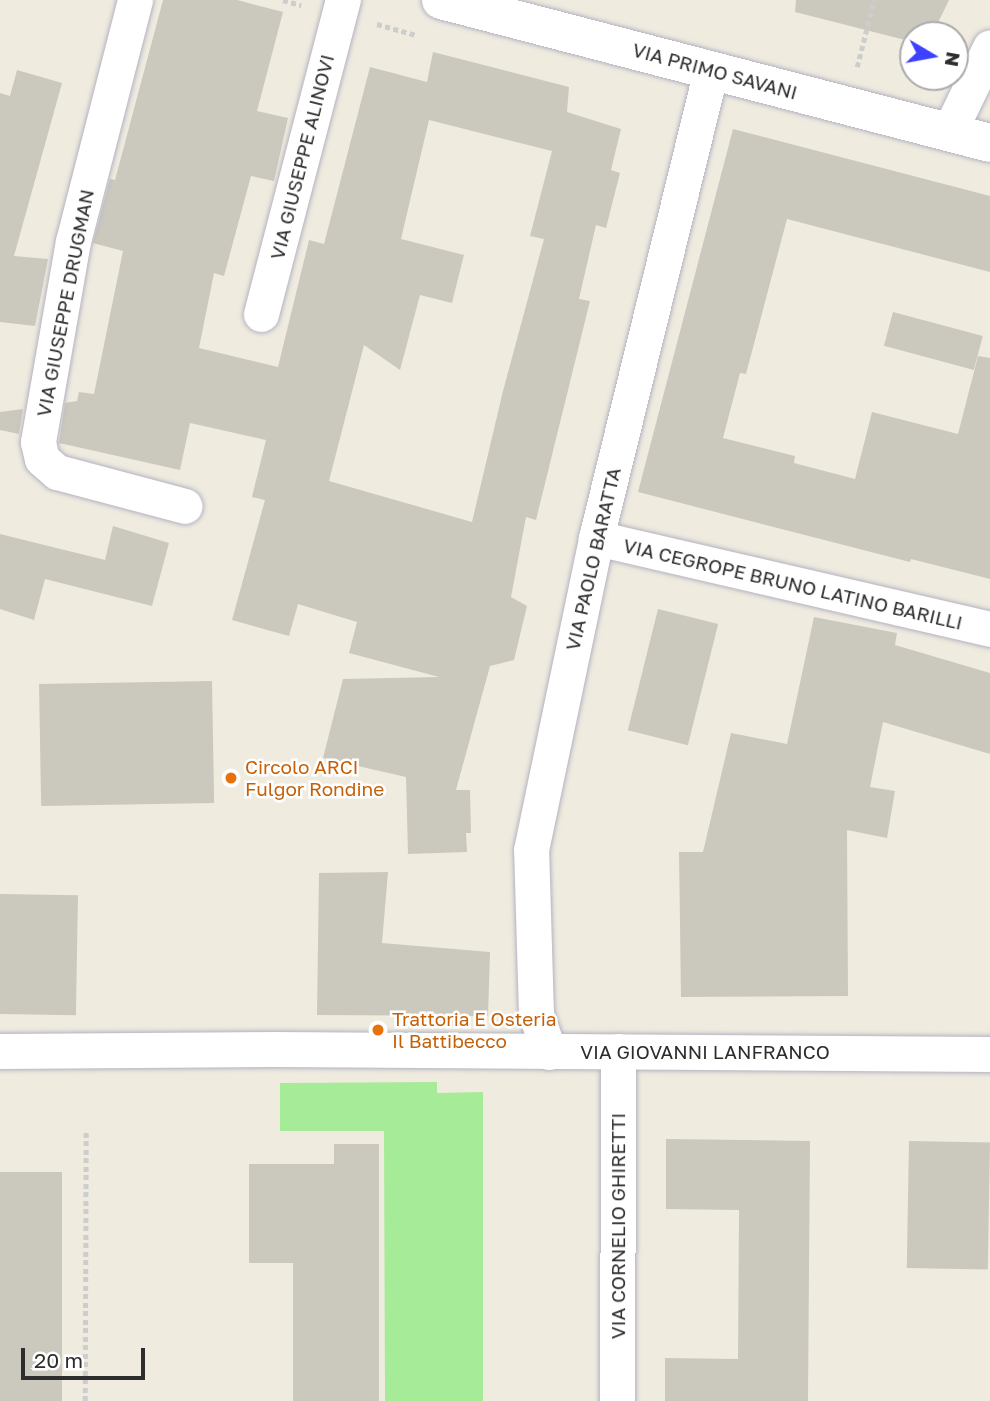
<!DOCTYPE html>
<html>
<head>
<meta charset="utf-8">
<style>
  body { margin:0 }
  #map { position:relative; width:990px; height:1401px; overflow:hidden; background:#f0ebdf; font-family:"Golos Text",sans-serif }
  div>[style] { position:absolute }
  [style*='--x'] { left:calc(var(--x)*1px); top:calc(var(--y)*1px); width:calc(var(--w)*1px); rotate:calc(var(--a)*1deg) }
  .green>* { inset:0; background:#a6eb97 }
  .building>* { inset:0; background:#cbc8be; transform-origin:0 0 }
  .path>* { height:4.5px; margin-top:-2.25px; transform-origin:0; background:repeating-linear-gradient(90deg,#cdcdcd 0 5px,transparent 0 8.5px) }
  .roads { filter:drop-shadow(0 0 2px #b3b3c2) drop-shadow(0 0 2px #b3b3c2) }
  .street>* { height:35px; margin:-17.5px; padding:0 17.5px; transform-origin:17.5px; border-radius:17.5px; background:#fff }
  .secondary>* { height:38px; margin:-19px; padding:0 19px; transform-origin:19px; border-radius:19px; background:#fff }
  .dots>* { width:19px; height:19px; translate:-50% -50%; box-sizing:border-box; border:4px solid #fff; border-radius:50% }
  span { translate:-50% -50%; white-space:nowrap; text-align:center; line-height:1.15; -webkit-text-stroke:5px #fff; paint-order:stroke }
  .street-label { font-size:19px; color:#2d2d2d }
  .food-label { font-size:19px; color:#c56008 }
  .left { translate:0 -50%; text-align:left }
  .north { position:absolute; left:899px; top:21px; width:70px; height:70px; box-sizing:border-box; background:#fff; border:2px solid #ababab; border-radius:50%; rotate:100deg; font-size:19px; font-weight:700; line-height:28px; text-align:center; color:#2d2d2d }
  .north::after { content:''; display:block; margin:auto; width:24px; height:32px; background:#3c42ff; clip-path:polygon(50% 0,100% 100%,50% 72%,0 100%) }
  .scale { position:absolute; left:21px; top:1348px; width:124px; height:32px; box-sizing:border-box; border:4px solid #2d2d2d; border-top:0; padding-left:9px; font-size:21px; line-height:24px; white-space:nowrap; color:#2d2d2d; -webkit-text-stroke:5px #fff; paint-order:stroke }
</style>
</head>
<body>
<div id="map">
  <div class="green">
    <div style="clip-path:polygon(437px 1082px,437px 1093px,483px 1092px,483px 1401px,385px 1401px,384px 1131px,280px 1131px,280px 1083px)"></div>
  </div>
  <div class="building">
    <div style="clip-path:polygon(evenodd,163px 0,237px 0,283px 12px,257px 111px,288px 118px,274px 181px,251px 176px,224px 276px,214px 273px,199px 348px,278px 367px,309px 240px,324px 244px,370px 67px,427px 82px,433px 52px,569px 87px,567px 112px,621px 129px,611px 170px,620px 173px,606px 228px,596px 225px,579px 299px,590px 301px,536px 520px,526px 517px,511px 597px,527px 606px,514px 660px,490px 666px,456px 790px,470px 790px,471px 833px,466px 833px,467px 852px,408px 854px,406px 777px,323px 758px,343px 679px,439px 677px,349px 653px,357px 622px,298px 604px,289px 636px,232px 620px,265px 500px,252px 497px,266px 440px,190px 423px,180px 470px,59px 443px,65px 403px,77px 401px,79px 392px,94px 394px,123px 251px,93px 243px,110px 179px,115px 180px,163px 0,429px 120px,552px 151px,530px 236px,544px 239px,503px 391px,472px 522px,329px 481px,364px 345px,400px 370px,420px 295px,452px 303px,464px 255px,401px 239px,429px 120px)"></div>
    <div style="clip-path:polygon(796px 0,949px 0,932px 35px,913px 35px,913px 42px,795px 12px)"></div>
    <div style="clip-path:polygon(17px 70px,62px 83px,14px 256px,48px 259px,35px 326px,0 322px,0 93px,10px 96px)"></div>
    <div style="clip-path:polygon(733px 129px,990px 196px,990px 272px,787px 219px,746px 374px,740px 373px,723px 438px,795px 456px,794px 463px,855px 479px,872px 412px,958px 434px,978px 356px,990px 358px,990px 579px,911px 559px,910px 562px,638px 492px)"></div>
    <div style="left:893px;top:312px;width:93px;height:35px;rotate:15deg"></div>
    <div style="clip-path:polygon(23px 409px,19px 434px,0 430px,0 412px)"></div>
    <div style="clip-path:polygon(113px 526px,169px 543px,152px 606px,45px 579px,34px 620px,0 609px,0 534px,105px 560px)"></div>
    <div style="left:658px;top:609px;width:62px;height:125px;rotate:14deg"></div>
    <div style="clip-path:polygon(814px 617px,897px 633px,895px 645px,990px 673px,990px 754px,883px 722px,870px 787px,895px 791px,887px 838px,847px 830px,848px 996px,681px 997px,679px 852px,703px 852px,731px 733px,787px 744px)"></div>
    <div style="left:212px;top:681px;width:122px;height:173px;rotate:89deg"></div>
    <div style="clip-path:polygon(388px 872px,382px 943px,490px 952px,488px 1016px,317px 1015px,319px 873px)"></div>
    <div style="left:0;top:894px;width:78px;height:120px;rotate:1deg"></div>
    <div style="clip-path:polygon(666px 1139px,810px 1141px,808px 1401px,665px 1401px,665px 1358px,738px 1359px,739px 1210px,666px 1209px)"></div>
    <div style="left:909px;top:1141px;width:81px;height:127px;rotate:1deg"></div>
    <div style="clip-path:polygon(334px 1144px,379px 1144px,379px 1401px,293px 1401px,293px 1263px,249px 1263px,249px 1164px,334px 1164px)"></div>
    <div style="left:0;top:1172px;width:62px;height:229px"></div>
  </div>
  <div class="path">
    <div style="--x:283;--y:0;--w:19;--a:16"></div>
    <div style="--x:377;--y:24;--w:41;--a:15.8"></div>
    <div style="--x:857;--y:67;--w:69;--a:-75.8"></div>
    <div style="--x:85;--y:1401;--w:270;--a:-89.8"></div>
  </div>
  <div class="roads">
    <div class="street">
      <div style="--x:135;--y:0;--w:249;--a:104.4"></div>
      <div style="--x:73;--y:241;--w:204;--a:99.9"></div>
      <div style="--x:38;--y:442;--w:17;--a:77"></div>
      <div style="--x:42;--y:459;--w:20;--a:41"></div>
      <div style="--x:57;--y:472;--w:132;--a:14.9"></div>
      <div style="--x:949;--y:132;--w:94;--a:-64.2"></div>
      <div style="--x:261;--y:314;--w:325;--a:-75.4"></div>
      <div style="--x:596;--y:538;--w:404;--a:13"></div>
      <div style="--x:0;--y:1051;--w:274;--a:-0.4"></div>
      <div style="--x:274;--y:1049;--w:716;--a:0.4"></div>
      <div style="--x:549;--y:1052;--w:40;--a:-108.9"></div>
      <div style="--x:536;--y:1014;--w:164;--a:-91.7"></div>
      <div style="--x:531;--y:850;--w:319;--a:-78.2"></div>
      <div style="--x:596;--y:538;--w:482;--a:-76.2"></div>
      <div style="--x:617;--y:1401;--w:350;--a:-89.8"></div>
    </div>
    <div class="secondary">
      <div style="--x:441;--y:0;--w:567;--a:14.6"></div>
    </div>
  </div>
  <div class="dots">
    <div style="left:231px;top:778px;background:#e8710a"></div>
    <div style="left:378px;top:1030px;background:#e8710a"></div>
  </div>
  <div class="street-label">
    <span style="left:715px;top:71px;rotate:15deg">VIA PRIMO SAVANI</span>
    <span style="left:302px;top:157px;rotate:-76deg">VIA GIUSEPPE ALINOVI</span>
    <span style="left:65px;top:303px;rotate:-79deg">VIA GIUSEPPE DRUGMAN</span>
    <span style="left:593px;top:559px;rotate:-77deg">VIA PAOLO BARATTA</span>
    <span style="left:793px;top:584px;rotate:13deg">VIA CEGROPE BRUNO LATINO BARILLI</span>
    <span style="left:705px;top:1052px">VIA GIOVANNI LANFRANCO</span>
    <span style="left:618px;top:1226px;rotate:-90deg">VIA CORNELIO GHIRETTI</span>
  </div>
  <div class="food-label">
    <span class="left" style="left:245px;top:778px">Circolo ARCI<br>Fulgor Rondine</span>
    <span class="left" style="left:392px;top:1030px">Trattoria E Osteria<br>Il Battibecco</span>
  </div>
  <div class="north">N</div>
  <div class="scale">20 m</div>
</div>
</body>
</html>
